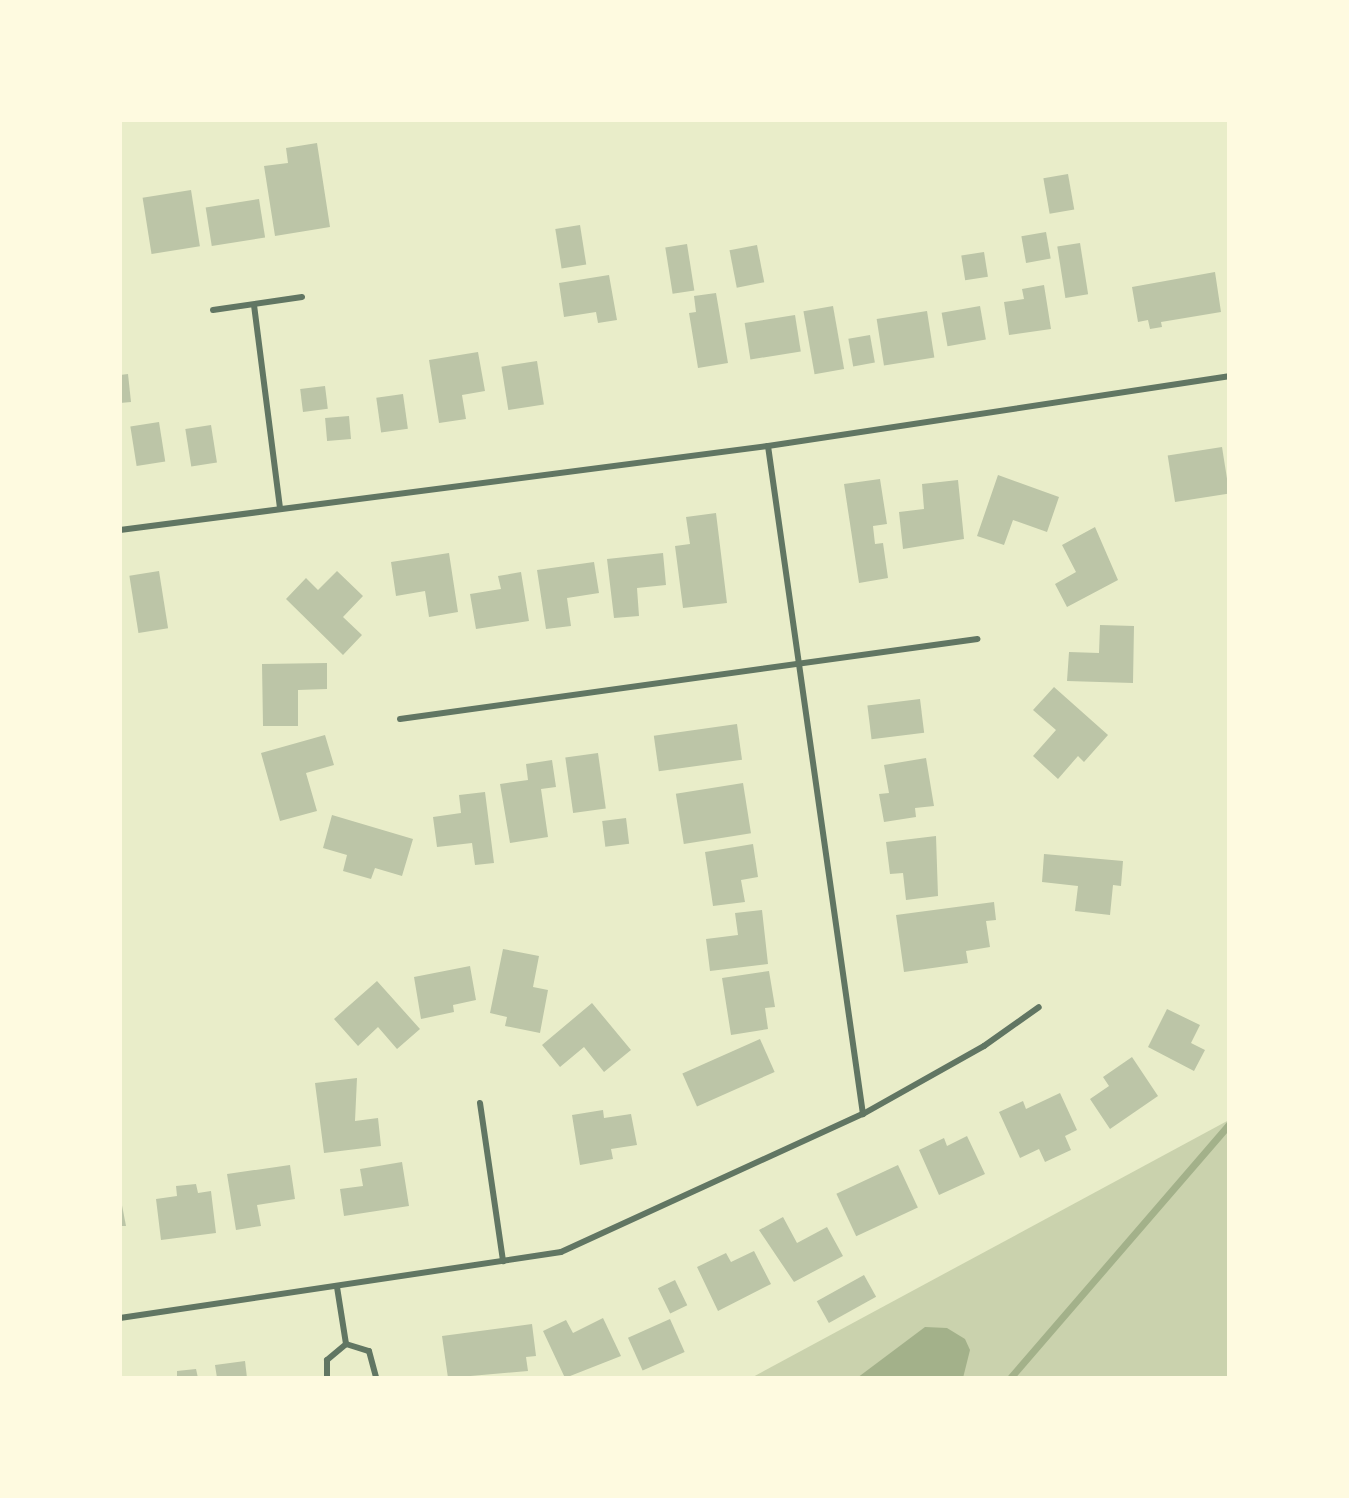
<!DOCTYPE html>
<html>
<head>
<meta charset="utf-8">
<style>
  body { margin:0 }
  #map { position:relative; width:1349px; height:1498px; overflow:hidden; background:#e9edc9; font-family:Figtree,sans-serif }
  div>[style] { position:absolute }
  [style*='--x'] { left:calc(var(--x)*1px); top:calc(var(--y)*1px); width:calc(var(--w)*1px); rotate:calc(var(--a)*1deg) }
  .green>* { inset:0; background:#cad2ad }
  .water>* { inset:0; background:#a3b18a }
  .stream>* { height:7px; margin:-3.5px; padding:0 3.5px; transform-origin:3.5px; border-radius:3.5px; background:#a3b18a }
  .building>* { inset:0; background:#bcc5a7; transform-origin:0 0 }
  .minor>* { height:6px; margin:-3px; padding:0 3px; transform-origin:3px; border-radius:3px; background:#617663 }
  span { translate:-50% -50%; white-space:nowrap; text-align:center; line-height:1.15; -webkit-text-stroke:5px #fefae0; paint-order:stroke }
  .frame { position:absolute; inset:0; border:122px solid #fefae0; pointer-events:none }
</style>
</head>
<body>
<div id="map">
  <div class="green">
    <div style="clip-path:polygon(1229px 1120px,1229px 1378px,751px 1378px)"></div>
  </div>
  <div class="water">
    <div style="clip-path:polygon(925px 1327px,947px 1328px,965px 1339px,970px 1350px,963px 1378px,857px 1378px)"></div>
  </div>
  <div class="stream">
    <div style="--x:1010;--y:1378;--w:335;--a:-49.2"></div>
  </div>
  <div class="building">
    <div style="clip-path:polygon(317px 143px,330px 227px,275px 236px,264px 166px,288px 163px,286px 148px)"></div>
    <div style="left:1068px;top:174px;width:36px;height:25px;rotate:80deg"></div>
    <div style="left:191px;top:190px;width:57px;height:49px;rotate:81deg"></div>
    <div style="left:259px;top:199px;width:39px;height:54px;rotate:81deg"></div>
    <div style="left:580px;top:225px;width:40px;height:25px;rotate:81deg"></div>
    <div style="left:1046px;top:232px;width:27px;height:25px;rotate:80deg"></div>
    <div style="left:1080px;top:243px;width:52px;height:23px;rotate:81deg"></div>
    <div style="left:687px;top:244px;width:47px;height:22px;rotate:81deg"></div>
    <div style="left:757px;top:245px;width:38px;height:28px;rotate:79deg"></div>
    <div style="left:984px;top:252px;width:25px;height:23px;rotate:81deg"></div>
    <div style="clip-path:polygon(1215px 272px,1221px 312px,1161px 322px,1162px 327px,1150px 329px,1148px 320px,1138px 322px,1132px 287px)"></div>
    <div style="clip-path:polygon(609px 275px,617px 320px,598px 323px,596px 312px,564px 317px,559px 283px)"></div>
    <div style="clip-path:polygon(1044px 285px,1051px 329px,1009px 335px,1004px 302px,1024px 299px,1022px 289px)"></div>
    <div style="clip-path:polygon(716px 293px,728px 363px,698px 368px,689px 313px,696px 312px,694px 296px)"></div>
    <div style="left:833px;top:306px;width:64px;height:30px;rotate:80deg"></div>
    <div style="left:980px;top:306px;width:34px;height:39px;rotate:80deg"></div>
    <div style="left:927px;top:311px;width:47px;height:51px;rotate:81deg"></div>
    <div style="left:795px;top:315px;width:37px;height:51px;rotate:81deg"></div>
    <div style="left:870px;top:335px;width:28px;height:22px;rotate:80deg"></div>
    <div style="clip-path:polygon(478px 352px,485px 391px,462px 395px,466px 419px,439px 423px,429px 360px)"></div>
    <div style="left:537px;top:361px;width:44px;height:36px;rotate:81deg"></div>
    <div style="clip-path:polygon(128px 374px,131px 402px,120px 403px,120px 375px)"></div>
    <div style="left:325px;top:386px;width:23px;height:25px;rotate:83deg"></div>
    <div style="left:403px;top:394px;width:35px;height:27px;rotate:82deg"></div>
    <div style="left:349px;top:416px;width:23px;height:24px;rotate:85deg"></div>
    <div style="left:159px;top:422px;width:40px;height:29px;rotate:81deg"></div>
    <div style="left:211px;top:425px;width:38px;height:26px;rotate:81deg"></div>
    <div style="left:1222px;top:447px;width:47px;height:55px;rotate:81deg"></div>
    <div style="clip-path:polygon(998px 475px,1059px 497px,1047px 532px,1013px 520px,1004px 545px,977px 536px)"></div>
    <div style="clip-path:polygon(880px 479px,887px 524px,873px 526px,875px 544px,883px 543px,888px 578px,859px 583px,844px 484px)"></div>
    <div style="clip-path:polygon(958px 480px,964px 539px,903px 549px,899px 512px,924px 509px,922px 484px)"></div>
    <div style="clip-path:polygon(716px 513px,727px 603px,683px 608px,675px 546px,690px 544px,686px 517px)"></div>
    <div style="clip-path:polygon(1095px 527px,1118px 580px,1067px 607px,1055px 584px,1076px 572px,1062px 545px)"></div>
    <div style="clip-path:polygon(449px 553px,458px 612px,429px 617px,425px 591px,396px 596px,391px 562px)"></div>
    <div style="clip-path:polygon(663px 553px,666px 585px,637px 588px,639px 616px,614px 618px,607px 559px)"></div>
    <div style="clip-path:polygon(594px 562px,599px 593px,567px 598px,571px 626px,546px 629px,537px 570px)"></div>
    <div style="left:159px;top:571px;width:58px;height:30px;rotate:81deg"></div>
    <div style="clip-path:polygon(337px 571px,363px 596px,343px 617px,362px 635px,343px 655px,286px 599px,306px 578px,318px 590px)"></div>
    <div style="clip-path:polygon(521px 572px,529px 621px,476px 629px,470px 594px,501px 589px,498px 576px)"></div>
    <div style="clip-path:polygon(1100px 625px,1134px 626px,1133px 683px,1067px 681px,1069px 652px,1099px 653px)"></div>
    <div style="clip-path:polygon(327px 663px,327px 689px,298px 690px,298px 726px,263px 726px,262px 664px)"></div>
    <div style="clip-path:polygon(1054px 687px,1108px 735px,1084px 762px,1078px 756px,1058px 779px,1033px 756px,1056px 730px,1033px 710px)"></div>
    <div style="left:920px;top:699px;width:34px;height:53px;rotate:83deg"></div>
    <div style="left:737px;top:724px;width:36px;height:84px;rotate:82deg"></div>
    <div style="clip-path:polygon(325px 735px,334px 765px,306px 773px,317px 811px,280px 821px,261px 753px)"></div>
    <div style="left:598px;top:753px;width:56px;height:33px;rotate:82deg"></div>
    <div style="clip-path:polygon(926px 758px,934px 806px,915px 808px,916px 817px,884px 822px,879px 794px,889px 793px,884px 765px)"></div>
    <div style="clip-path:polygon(552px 760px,556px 787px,541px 789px,548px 837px,510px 843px,500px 784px,528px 780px,526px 764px)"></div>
    <div style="left:743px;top:783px;width:51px;height:68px;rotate:81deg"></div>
    <div style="clip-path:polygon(485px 792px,494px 863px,475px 865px,472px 843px,437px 847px,433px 817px,461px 813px,459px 795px)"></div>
    <div style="clip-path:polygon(332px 815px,413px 839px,402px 876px,375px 868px,371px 879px,343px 871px,347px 855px,323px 848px)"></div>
    <div style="left:626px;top:818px;width:26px;height:24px;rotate:83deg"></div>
    <div style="clip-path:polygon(936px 836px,938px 896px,906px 900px,903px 873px,890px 874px,886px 842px)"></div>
    <div style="clip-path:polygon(753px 844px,758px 877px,741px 880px,745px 902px,713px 906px,705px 852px)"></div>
    <div style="clip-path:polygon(1044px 854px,1123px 861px,1121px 886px,1113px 885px,1110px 915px,1075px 911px,1078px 886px,1042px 882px)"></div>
    <div style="clip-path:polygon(994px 902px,996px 920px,986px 921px,990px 947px,966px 951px,968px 963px,904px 972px,896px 915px)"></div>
    <div style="clip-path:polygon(762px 910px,768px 964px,710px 971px,706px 939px,738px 935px,735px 913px)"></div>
    <div style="clip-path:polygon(503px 949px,539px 956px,533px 987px,548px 990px,540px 1033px,505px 1026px,507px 1017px,490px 1013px)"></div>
    <div style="clip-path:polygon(470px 966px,476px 1000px,453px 1005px,454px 1012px,421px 1019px,414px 977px)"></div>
    <div style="clip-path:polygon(769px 971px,775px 1007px,765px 1008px,768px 1029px,731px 1035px,722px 978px)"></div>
    <div style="clip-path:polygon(377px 981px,420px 1029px,397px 1049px,378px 1027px,358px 1046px,334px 1019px)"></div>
    <div style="clip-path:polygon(592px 1003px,631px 1050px,604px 1072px,584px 1047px,560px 1067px,542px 1045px)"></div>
    <div style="clip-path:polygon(1167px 1009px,1200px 1025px,1191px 1043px,1205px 1050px,1194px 1071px,1148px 1047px)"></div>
    <div style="left:760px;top:1039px;width:36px;height:85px;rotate:66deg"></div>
    <div style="clip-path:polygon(1132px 1057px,1158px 1096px,1110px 1129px,1090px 1099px,1109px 1086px,1103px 1077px)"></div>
    <div style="clip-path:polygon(357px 1078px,355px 1121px,378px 1118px,381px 1146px,324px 1153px,315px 1083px)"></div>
    <div style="clip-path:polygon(1060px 1093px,1077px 1130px,1065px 1136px,1071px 1150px,1045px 1162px,1039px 1149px,1020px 1158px,999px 1112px,1023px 1101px,1026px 1109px)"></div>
    <div style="clip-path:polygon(603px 1110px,604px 1118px,631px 1114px,637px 1145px,611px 1149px,613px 1159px,580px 1165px,572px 1115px)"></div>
    <div style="clip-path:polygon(967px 1136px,985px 1174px,939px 1195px,919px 1150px,944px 1138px,947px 1146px)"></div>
    <div style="clip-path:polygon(402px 1162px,409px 1206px,344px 1216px,340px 1189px,363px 1186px,360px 1169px)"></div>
    <div style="clip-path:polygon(290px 1165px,295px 1199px,257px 1205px,261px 1226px,236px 1230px,227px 1174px)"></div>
    <div style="left:898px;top:1165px;width:47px;height:68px;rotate:65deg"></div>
    <div style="clip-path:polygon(196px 1184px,198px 1193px,211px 1191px,216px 1233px,161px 1240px,156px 1199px,177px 1196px,176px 1186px)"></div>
    <div style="clip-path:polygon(120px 1195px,126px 1226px,120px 1226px)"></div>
    <div style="clip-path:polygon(783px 1217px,797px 1243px,827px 1227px,843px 1256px,794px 1282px,759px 1230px)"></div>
    <div style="clip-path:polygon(754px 1251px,771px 1284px,718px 1311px,697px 1267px,726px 1253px,731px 1262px)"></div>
    <div style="left:864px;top:1275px;width:25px;height:54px;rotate:61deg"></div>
    <div style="left:675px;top:1280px;width:28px;height:19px;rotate:64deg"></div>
    <div style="clip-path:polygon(603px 1318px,621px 1356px,565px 1378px,543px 1331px,566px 1320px,573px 1333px)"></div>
    <div style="left:670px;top:1319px;width:36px;height:46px;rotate:66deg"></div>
    <div style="clip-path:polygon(532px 1324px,536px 1356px,526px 1357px,528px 1371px,448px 1378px,442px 1336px)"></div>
    <div style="clip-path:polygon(245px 1361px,247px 1378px,217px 1378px,215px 1365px)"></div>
    <div style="clip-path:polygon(196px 1369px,198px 1378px,177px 1378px,177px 1371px)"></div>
  </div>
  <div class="minor">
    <div style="--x:254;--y:305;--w:205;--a:82.7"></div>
    <div style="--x:213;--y:310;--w:90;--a:-8.3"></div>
    <div style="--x:768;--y:446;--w:675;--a:81.91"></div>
    <div style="--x:120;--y:530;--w:653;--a:-7.39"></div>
    <div style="--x:768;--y:446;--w:466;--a:-8.6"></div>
    <div style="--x:400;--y:719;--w:583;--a:-7.89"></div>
    <div style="--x:480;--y:1103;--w:160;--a:81.7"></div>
    <div style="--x:337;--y:1287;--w:58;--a:81"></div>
    <div style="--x:120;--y:1318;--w:446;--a:-8.5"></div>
    <div style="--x:561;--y:1252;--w:332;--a:-24.6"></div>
    <div style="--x:863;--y:1114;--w:139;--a:-29.3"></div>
    <div style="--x:984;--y:1046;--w:67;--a:-35.3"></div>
    <div style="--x:327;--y:1378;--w:18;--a:-90"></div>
    <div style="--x:327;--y:1360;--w:25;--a:-40"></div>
    <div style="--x:346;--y:1344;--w:24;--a:17"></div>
    <div style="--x:369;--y:1351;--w:28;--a:75"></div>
  </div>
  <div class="frame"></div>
</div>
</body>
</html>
